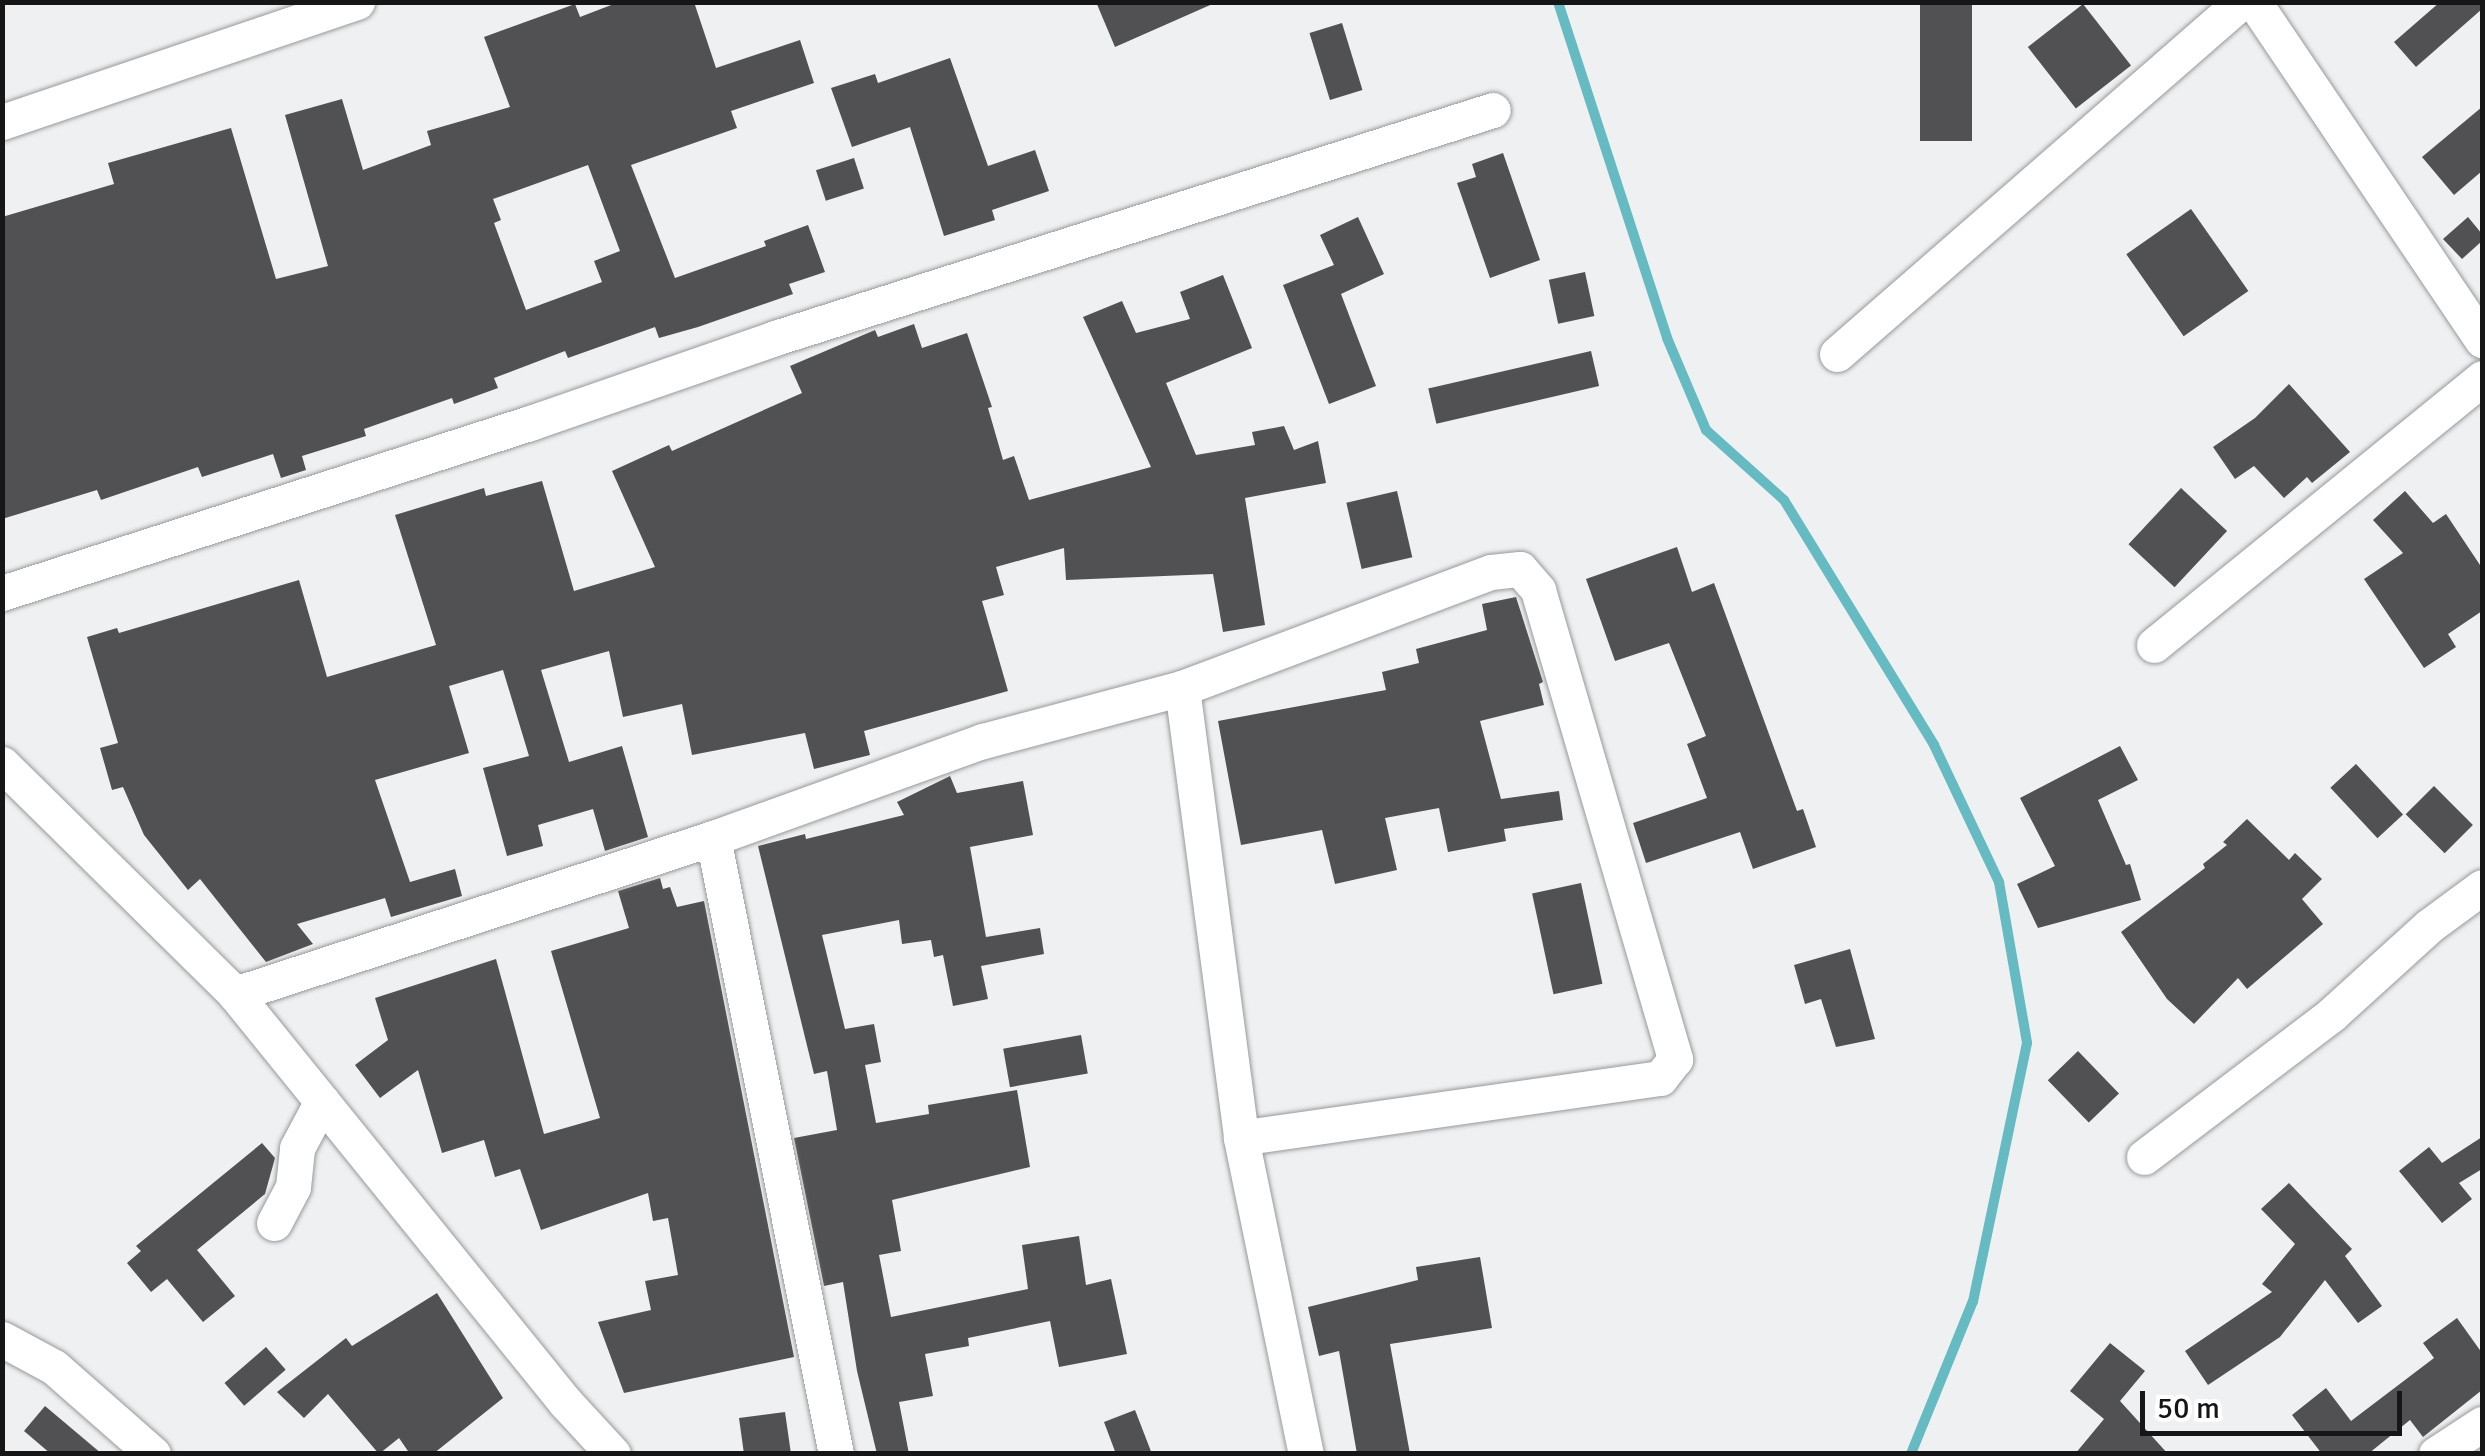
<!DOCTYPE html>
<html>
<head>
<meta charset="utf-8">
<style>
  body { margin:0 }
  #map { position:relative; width:2485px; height:1456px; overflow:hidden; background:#eef0f2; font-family:Signika,sans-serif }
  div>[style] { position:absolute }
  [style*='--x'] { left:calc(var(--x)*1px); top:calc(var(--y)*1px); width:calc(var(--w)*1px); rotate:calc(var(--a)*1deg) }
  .stream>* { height:10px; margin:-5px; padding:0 5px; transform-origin:5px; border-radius:5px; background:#66bac1 }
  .building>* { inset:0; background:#515052; transform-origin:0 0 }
  .roads { filter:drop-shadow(0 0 2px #98999b) drop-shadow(0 0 2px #98999b) }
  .minor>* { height:35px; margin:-17.5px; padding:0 17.5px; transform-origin:17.5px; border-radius:17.5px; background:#fff }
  span { translate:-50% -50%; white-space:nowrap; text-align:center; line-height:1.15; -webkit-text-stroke:10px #fff; paint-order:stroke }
  .frame { position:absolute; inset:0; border:5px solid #161617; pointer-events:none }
  .scale { position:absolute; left:2140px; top:1391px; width:262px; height:45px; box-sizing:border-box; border:5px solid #161617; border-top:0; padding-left:12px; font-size:30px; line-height:35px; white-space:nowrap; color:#161617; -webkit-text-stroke:8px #fff; paint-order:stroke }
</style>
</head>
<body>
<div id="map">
  <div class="stream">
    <div style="--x:1558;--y:2;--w:353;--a:72"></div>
    <div style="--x:1667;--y:338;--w:100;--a:67"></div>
    <div style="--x:1706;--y:430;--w:105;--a:41.9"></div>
    <div style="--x:1784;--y:500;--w:287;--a:58.5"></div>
    <div style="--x:1934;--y:745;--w:152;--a:64.6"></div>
    <div style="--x:1999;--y:882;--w:163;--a:80.1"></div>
    <div style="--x:2027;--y:1043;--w:264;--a:101.8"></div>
    <div style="--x:1973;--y:1301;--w:165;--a:112.1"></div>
  </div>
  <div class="building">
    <div style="clip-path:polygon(evenodd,619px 2px,694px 2px,716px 68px,800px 40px,814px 83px,731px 111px,737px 128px,631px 165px,675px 278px,766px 246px,764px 241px,808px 225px,825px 272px,789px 284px,793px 294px,698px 327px,659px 338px,655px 327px,568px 358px,565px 351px,494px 378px,498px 388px,454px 404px,452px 398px,364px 429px,366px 436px,302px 456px,306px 470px,281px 478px,273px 454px,202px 477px,198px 467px,101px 500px,97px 490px,2px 519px,2px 217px,114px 184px,108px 163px,231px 128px,276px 279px,328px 266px,285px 115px,342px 99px,363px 170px,431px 145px,427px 131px,510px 107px,484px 37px,575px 4px,580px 17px,619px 2px,588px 165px,620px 251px,594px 261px,602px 282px,526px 310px,494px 223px,501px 220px,493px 199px,588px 165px)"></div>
    <div style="clip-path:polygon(1096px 2px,1217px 2px,1115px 47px)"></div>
    <div style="left:1920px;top:2px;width:52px;height:139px"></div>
    <div style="clip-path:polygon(2440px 2px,2482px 2px,2482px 9px,2416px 67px,2394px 42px)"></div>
    <div style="left:2083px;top:4px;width:78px;height:70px;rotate:52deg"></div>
    <div style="left:1342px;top:23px;width:70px;height:34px;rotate:73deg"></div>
    <div style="clip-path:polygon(950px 58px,988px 166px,1035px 150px,1049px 191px,992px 210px,995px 220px,944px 236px,910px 127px,852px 147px,831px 88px,875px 74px,878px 83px)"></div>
    <div style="clip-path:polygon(2482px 107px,2482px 171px,2454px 195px,2422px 157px)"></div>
    <div style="clip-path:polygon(1503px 153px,1540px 260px,1490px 278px,1457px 183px,1476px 177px,1472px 164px)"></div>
    <div style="left:854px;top:158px;width:32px;height:40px;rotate:72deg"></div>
    <div style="left:2191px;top:209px;width:100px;height:79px;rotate:55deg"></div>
    <div style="clip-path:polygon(1358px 217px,1384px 274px,1341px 294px,1376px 386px,1329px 404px,1283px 285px,1334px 265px,1320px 235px)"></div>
    <div style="clip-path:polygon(2468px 217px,2482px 234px,2482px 241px,2462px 259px,2443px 239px)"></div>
    <div style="left:1585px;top:272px;width:45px;height:37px;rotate:78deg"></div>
    <div style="clip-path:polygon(1223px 275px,1252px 348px,1166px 383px,1196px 455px,1255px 445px,1252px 432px,1284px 426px,1294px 450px,1318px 441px,1326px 483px,1245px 498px,1265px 625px,1223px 632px,1213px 574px,1066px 580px,1064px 548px,996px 567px,1004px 595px,982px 601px,1008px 691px,864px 731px,870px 755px,814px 769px,805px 733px,692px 755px,682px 704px,623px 717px,609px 651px,541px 670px,569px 762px,622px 746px,648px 837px,605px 851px,593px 809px,538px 825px,543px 846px,507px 856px,483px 768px,529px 756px,503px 670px,449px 686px,469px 753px,375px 780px,410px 882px,455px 869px,462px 896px,391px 917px,385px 898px,297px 924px,313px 944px,266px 962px,200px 879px,188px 890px,144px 835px,123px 787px,112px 790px,100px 748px,118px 743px,87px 637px,117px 628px,119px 633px,299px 580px,327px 677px,436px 645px,395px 515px,484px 488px,486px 496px,542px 481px,574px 591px,655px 567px,612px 471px,669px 445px,672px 451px,802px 393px,790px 366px,875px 330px,878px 337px,914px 324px,922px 348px,967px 333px,992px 407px,988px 408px,1003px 460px,1014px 456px,1029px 500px,1151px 467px,1083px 317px,1122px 301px,1136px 333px,1190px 319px,1180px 292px)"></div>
    <div style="left:1591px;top:351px;width:36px;height:167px;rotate:77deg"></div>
    <div style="clip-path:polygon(2289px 384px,2350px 452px,2312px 483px,2307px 477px,2284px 498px,2254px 466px,2235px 479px,2213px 447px,2255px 418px)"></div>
    <div style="left:2181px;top:488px;width:63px;height:77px;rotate:43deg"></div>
    <div style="left:1397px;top:491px;width:68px;height:52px;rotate:77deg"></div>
    <div style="clip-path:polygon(2405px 491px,2433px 523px,2446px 514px,2482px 568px,2482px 611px,2448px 634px,2456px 647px,2424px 668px,2364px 579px,2403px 553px,2373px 520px)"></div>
    <div style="clip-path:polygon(1677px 547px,1692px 592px,1714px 583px,1797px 811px,1803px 809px,1816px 847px,1753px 869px,1740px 832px,1646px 863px,1633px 823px,1707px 798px,1687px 744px,1706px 736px,1669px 643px,1615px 661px,1586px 579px)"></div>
    <div style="clip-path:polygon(1516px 597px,1543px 682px,1539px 684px,1544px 705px,1480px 721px,1501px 799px,1559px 791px,1563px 820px,1504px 829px,1506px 841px,1448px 852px,1439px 808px,1385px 818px,1397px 870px,1335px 884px,1322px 830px,1241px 845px,1218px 721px,1386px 690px,1382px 672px,1419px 663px,1416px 649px,1487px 630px,1482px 604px)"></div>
    <div style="clip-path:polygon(2120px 746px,2138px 780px,2098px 800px,2126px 865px,2130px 864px,2141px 900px,2038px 928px,2017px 884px,2055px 866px,2020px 798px)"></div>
    <div style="left:2356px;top:764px;width:69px;height:35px;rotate:47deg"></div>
    <div style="clip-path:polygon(950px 776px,957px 793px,1023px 781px,1033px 835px,970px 847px,986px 937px,1040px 928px,1044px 954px,981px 966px,988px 999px,953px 1006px,943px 955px,934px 957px,931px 940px,902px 944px,899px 920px,822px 935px,845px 1029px,874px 1024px,881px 1062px,865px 1065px,876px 1123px,929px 1114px,928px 1105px,1017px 1090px,1030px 1167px,892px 1200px,901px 1251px,879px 1255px,891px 1317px,1028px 1289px,1022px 1245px,1079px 1236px,1086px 1285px,1111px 1279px,1127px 1354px,1059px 1367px,1050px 1321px,968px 1338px,969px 1346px,925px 1354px,933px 1396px,899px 1402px,909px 1454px,877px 1454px,857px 1371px,843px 1282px,824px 1286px,794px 1138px,837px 1130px,827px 1071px,814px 1074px,758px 846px,805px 834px,806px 839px,904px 815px,897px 802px)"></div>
    <div style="left:2434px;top:786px;width:55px;height:40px;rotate:45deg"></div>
    <div style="clip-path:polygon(2247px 819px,2289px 860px,2295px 853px,2322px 879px,2302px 899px,2323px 924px,2247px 989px,2238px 978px,2194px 1024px,2167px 999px,2121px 932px,2205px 868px,2203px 864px,2227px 845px,2223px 842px)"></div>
    <div style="clip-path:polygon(660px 878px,663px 889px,670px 887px,677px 907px,704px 901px,794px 1357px,624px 1393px,598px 1322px,651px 1310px,645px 1281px,678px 1275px,668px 1218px,653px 1221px,648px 1193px,541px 1230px,520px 1169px,495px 1177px,484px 1140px,442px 1153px,418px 1070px,380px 1098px,355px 1065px,388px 1040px,375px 998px,496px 959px,544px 1134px,600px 1118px,551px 951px,629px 928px,618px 891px)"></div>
    <div style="left:1581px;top:883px;width:103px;height:50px;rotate:78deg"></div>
    <div style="clip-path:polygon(1850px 949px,1875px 1039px,1836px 1047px,1821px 999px,1805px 1004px,1794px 965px)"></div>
    <div style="left:1081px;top:1035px;width:39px;height:79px;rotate:80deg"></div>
    <div style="left:2078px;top:1051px;width:59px;height:42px;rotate:46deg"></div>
    <div style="clip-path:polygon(2482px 1137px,2482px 1169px,2459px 1183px,2472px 1199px,2442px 1223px,2399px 1171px,2429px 1147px,2442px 1163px)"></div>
    <div style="clip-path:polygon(262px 1143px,275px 1158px,265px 1194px,197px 1250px,235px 1296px,203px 1322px,167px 1279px,151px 1292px,127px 1263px,141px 1251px,136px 1246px)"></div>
    <div style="clip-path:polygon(2289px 1183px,2352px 1249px,2345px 1256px,2382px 1306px,2358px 1323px,2325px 1280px,2280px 1337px,2208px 1385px,2185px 1351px,2272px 1292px,2262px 1284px,2295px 1244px,2261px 1209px)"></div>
    <div style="clip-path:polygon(1480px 1257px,1492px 1328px,1390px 1344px,1410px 1454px,1357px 1454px,1339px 1351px,1319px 1356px,1308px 1307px,1418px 1280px,1416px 1267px)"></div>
    <div style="clip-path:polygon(437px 1293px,503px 1398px,433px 1454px,410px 1454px,399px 1438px,379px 1454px,328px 1394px,304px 1418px,277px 1392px,346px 1338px,352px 1346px)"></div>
    <div style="clip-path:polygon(2457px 1318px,2482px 1353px,2482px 1390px,2423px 1437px,2410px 1420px,2368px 1454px,2322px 1454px,2292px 1415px,2326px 1388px,2351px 1421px,2434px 1358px,2423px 1343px)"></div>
    <div style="clip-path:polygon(2110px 1343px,2145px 1371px,2120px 1401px,2168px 1454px,2075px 1454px,2104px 1419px,2070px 1391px)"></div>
    <div style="left:266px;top:1347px;width:30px;height:55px;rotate:49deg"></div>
    <div style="clip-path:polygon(45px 1406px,102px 1454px,51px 1454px,24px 1431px)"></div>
    <div style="clip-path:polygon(1135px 1410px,1152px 1454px,1116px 1454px,1104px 1422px)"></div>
    <div style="clip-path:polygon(785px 1412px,791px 1454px,744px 1454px,739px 1418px)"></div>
  </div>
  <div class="roads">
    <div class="minor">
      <div style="--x:2254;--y:2;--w:408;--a:56"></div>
      <div style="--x:2;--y:122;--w:375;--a:-18.7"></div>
      <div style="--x:1837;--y:354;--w:536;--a:-41.07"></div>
      <div style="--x:2;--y:593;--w:555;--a:-17.85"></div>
      <div style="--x:530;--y:423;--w:259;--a:-19.1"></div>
      <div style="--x:775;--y:338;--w:753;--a:-17.62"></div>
      <div style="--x:2154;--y:645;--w:423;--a:-39.1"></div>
      <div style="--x:1182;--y:688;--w:454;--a:82.5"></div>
      <div style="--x:1241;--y:1138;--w:323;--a:78.4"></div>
      <div style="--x:2;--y:764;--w:327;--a:44.6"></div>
      <div style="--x:235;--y:994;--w:526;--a:51.02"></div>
      <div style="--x:566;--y:1403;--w:69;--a:47.3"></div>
      <div style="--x:713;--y:838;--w:628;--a:78.71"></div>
      <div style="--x:235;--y:994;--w:503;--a:-18.07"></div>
      <div style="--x:713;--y:838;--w:287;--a:-19.8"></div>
      <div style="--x:983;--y:741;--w:206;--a:-14.9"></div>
      <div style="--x:1182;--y:688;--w:330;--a:-20.6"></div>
      <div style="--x:1491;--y:572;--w:29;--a:-6"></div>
      <div style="--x:1520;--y:569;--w:28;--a:49"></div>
      <div style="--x:1538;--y:590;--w:489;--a:73.7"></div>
      <div style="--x:1675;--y:1059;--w:24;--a:128"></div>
      <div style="--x:1660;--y:1078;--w:423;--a:171.9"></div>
      <div style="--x:2144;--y:1157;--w:235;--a:-37.2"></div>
      <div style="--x:2331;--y:1015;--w:132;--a:-42.2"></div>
      <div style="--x:2429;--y:926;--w:66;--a:-36.3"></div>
      <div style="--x:274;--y:1223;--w:41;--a:-62.2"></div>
      <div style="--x:293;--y:1187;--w:39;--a:-84"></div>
      <div style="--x:297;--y:1148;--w:53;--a:-62"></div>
      <div style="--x:2;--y:1339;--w:59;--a:28.3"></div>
      <div style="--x:54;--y:1367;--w:132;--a:41.3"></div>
      <div style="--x:2436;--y:1454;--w:55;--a:-33.1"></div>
    </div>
  </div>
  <div class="frame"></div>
  <div class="scale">50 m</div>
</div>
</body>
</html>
